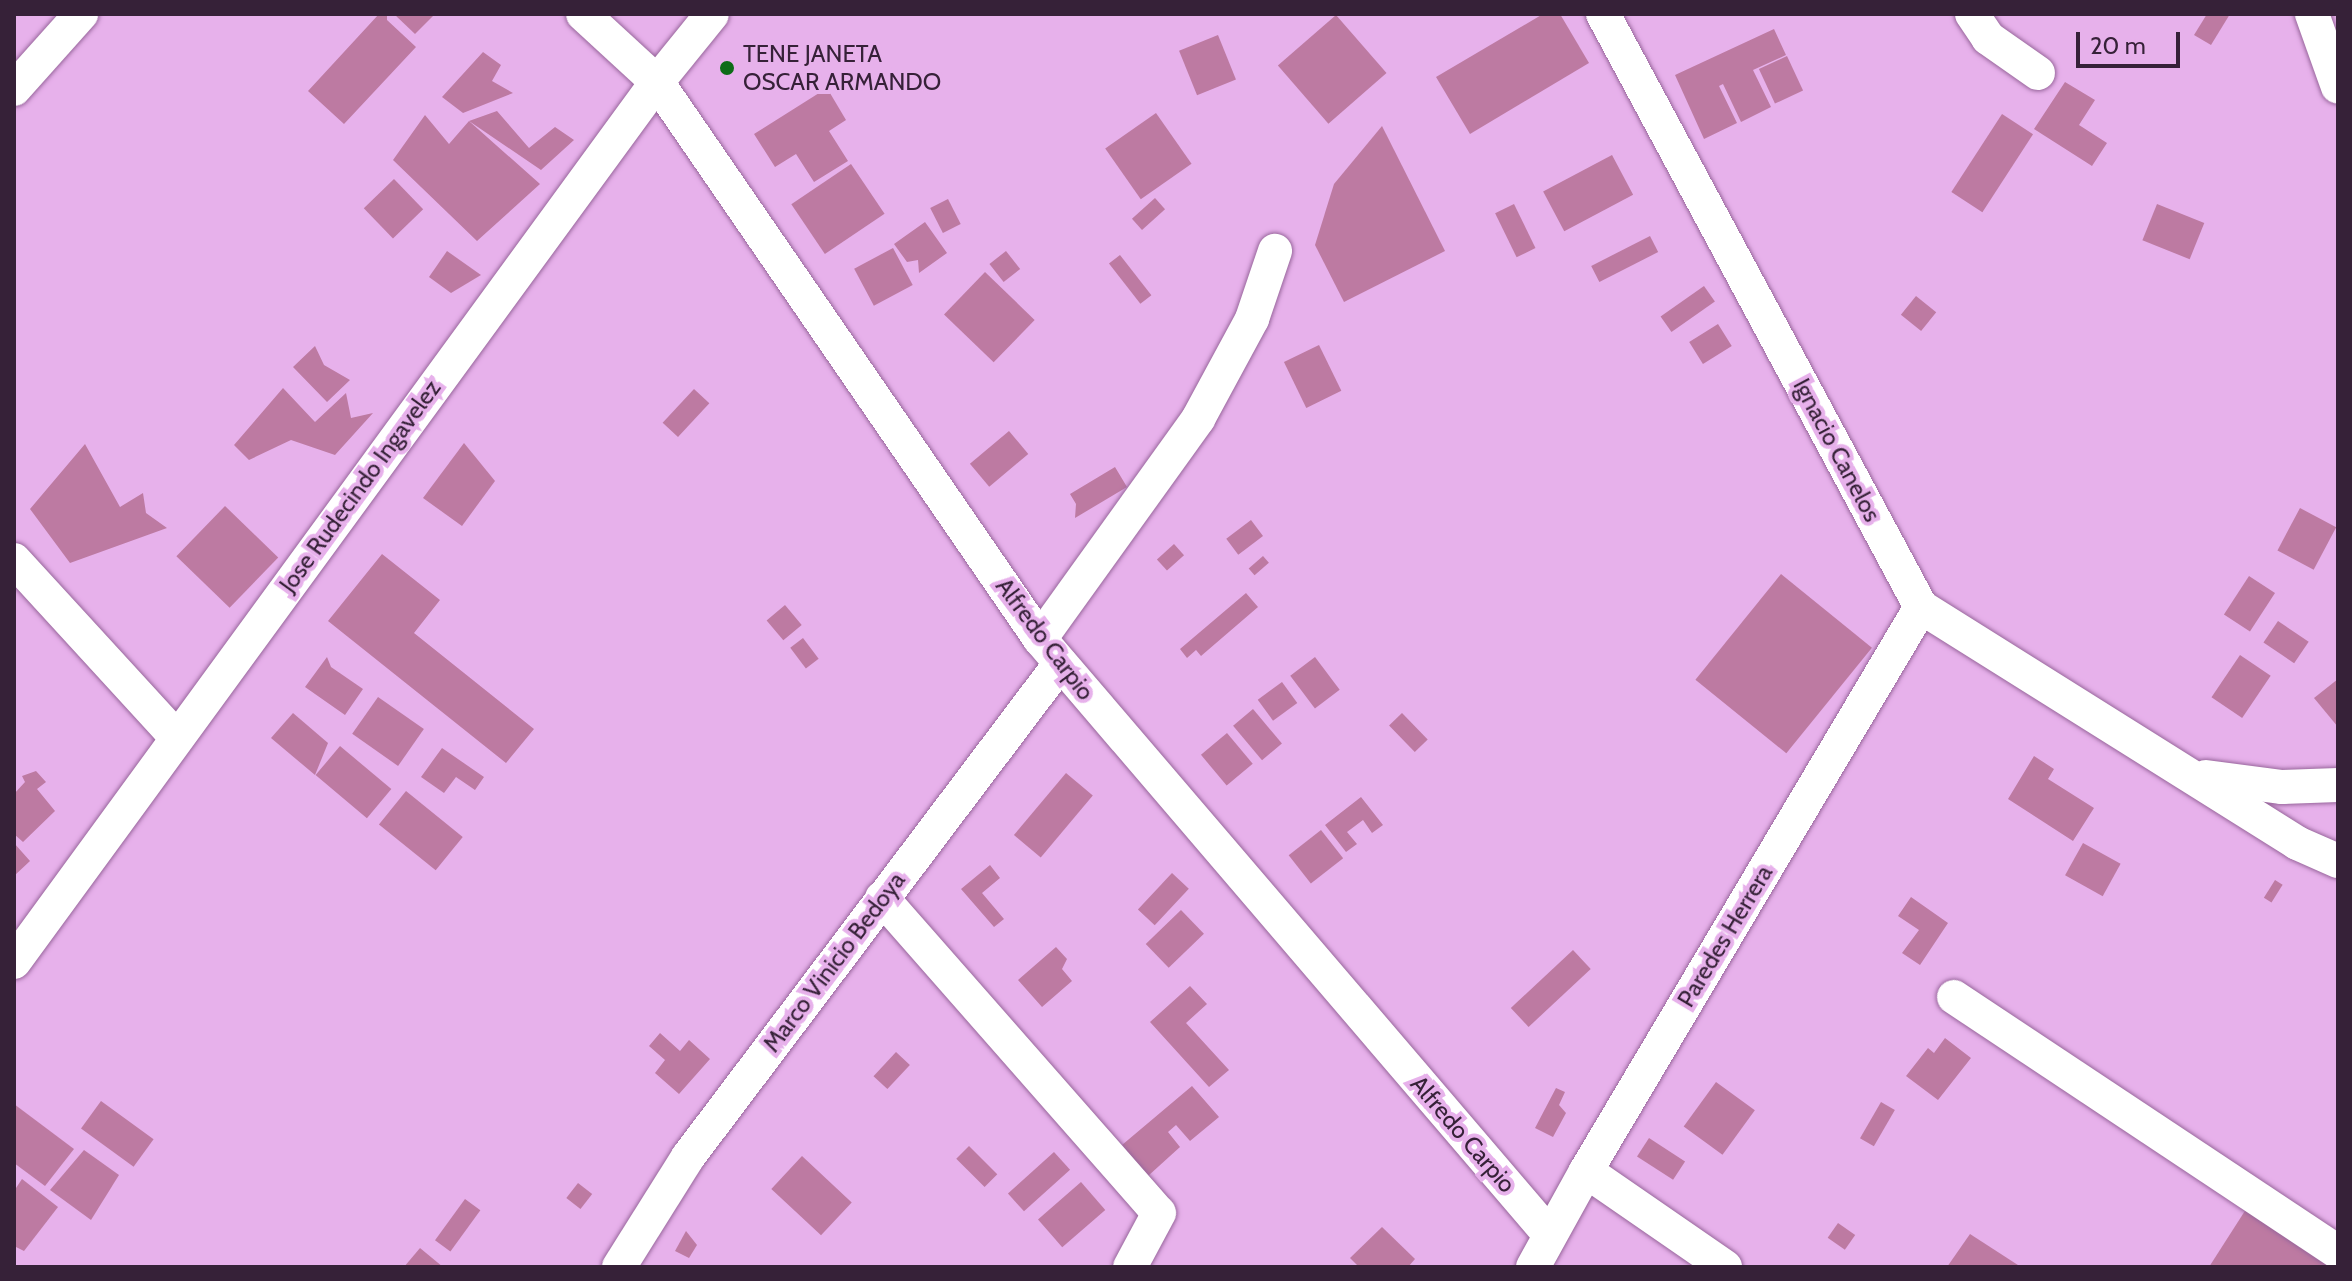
<!DOCTYPE html>
<html>
<head>
<meta charset="utf-8">
<style>
  body { margin:0 }
  #map { position:relative; width:2352px; height:1281px; overflow:hidden; background:#e7b1eb; font-family:Cabin,sans-serif }
  div>[style] { position:absolute }
  [style*='--x'] { left:calc(var(--x)*1px); top:calc(var(--y)*1px); width:calc(var(--w)*1px); rotate:calc(var(--a)*1deg) }
  .building>* { inset:0; background:#bd7aa2; transform-origin:0 0 }
  .roads { filter:drop-shadow(0 0 2px #98669c) drop-shadow(0 0 2px #98669c) }
  .minor>* { height:34px; margin:-17px; padding:0 17px; transform-origin:17px; border-radius:17px; background:#fff }
  .dots>* { width:22px; height:22px; translate:-50% -50%; box-sizing:border-box; border:4px solid #e7b1eb; border-radius:50% }
  span { translate:-50% -50%; white-space:nowrap; text-align:center; line-height:1.15; -webkit-text-stroke:8px #e7b1eb; paint-order:stroke }
  .poi-label { font-size:24px; color:#362138 }
  .left { translate:0 -50%; text-align:left }
  .street-label { font-size:24px; color:#362138 }
  .frame { position:absolute; inset:0; border:16px solid #362138; pointer-events:none }
  .scale { position:absolute; left:2076px; top:32px; width:104px; height:36px; box-sizing:border-box; border:4px solid #362138; border-top:0; padding-left:10px; font-size:24px; line-height:28px; white-space:nowrap; color:#362138; -webkit-text-stroke:6px #e7b1eb; paint-order:stroke }
</style>
</head>
<body>
<div id="map">
  <div class="building">
    <div style="clip-path:polygon(379px 14px,387px 14px,387px 20px,416px 47px,344px 124px,308px 91px)"></div>
    <div style="clip-path:polygon(394px 14px,435px 14px,415px 34px)"></div>
    <div style="clip-path:polygon(1543px 14px,1560px 14px,1589px 63px,1470px 134px,1436px 77px)"></div>
    <div style="clip-path:polygon(2207px 14px,2230px 14px,2211px 45px,2194px 35px)"></div>
    <div style="left:1336px;top:15px;width:77px;height:77px;rotate:49deg"></div>
    <div style="clip-path:polygon(1774px 29px,1786px 55px,1753px 70px,1771px 107px,1741px 122px,1723px 84px,1719px 86px,1737px 123px,1704px 139px,1675px 75px)"></div>
    <div style="left:1218px;top:35px;width:48px;height:42px;rotate:68deg"></div>
    <div style="clip-path:polygon(483px 52px,501px 65px,492px 81px,513px 93px,463px 113px,442px 97px)"></div>
    <div style="left:1787px;top:56px;width:38px;height:31px;rotate:65deg"></div>
    <div style="clip-path:polygon(2065px 82px,2095px 100px,2079px 125px,2107px 143px,2092px 166px,2034px 129px)"></div>
    <div style="clip-path:polygon(827px 88px,846px 120px,829px 131px,848px 161px,814px 182px,796px 154px,775px 167px,754px 134px)"></div>
    <div style="clip-path:polygon(497px 111px,529px 148px,555px 127px,574px 140px,541px 170px,469px 121px)"></div>
    <div style="left:1156px;top:113px;width:62px;height:62px;rotate:55deg"></div>
    <div style="left:2002px;top:114px;width:37px;height:93px;rotate:33deg"></div>
    <div style="clip-path:polygon(425px 115px,449px 144px,469px 121px,540px 184px,477px 241px,393px 160px)"></div>
    <div style="clip-path:polygon(1382px 126px,1445px 251px,1344px 302px,1315px 245px,1334px 184px)"></div>
    <div style="left:1612px;top:155px;width:45px;height:78px;rotate:62deg"></div>
    <div style="left:851px;top:164px;width:60px;height:72px;rotate:56deg"></div>
    <div style="left:394px;top:179px;width:42px;height:42px;rotate:46deg"></div>
    <div style="left:1155px;top:198px;width:15px;height:31px;rotate:48deg"></div>
    <div style="left:948px;top:199px;width:28px;height:20px;rotate:63deg"></div>
    <div style="left:1514px;top:204px;width:49px;height:21px;rotate:64deg"></div>
    <div style="left:2157px;top:204px;width:51px;height:39px;rotate:22deg"></div>
    <div style="clip-path:polygon(925px 222px,947px 253px,919px 273px,918px 260px,907px 262px,894px 244px)"></div>
    <div style="left:1650px;top:236px;width:18px;height:66px;rotate:63deg"></div>
    <div style="left:893px;top:248px;width:42px;height:44px;rotate:62deg"></div>
    <div style="clip-path:polygon(447px 251px,481px 275px,451px 293px,429px 277px)"></div>
    <div style="left:1006px;top:251px;width:23px;height:21px;rotate:52deg"></div>
    <div style="left:1120px;top:255px;width:51px;height:14px;rotate:52deg"></div>
    <div style="left:985px;top:272px;width:69px;height:59px;rotate:44deg"></div>
    <div style="left:1704px;top:286px;width:19px;height:53px;rotate:55deg"></div>
    <div style="left:1916px;top:296px;width:26px;height:24px;rotate:39deg"></div>
    <div style="left:1718px;top:324px;width:26px;height:34px;rotate:58deg"></div>
    <div style="left:1319px;top:345px;width:51px;height:39px;rotate:64deg"></div>
    <div style="clip-path:polygon(315px 346px,324px 365px,350px 380px,327px 402px,293px 367px)"></div>
    <div style="clip-path:polygon(283px 388px,315px 422px,346px 393px,351px 418px,373px 413px,335px 455px,291px 440px,249px 460px,234px 445px)"></div>
    <div style="left:694px;top:389px;width:21px;height:46px;rotate:43deg"></div>
    <div style="left:1009px;top:431px;width:30px;height:51px;rotate:50deg"></div>
    <div style="clip-path:polygon(464px 443px,495px 481px,462px 526px,423px 498px)"></div>
    <div style="clip-path:polygon(85px 444px,120px 507px,143px 493px,146px 513px,167px 528px,70px 563px,30px 509px)"></div>
    <div style="clip-path:polygon(1115px 467px,1127px 487px,1075px 518px,1076px 504px,1070px 494px)"></div>
    <div style="left:225px;top:506px;width:74px;height:70px;rotate:44deg"></div>
    <div style="left:2300px;top:508px;width:41px;height:48px;rotate:28deg"></div>
    <div style="left:1251px;top:520px;width:20px;height:31px;rotate:53deg"></div>
    <div style="left:1174px;top:544px;width:15px;height:23px;rotate:48deg"></div>
    <div style="clip-path:polygon(382px 554px,440px 600px,414px 633px,534px 729px,506px 763px,328px 621px)"></div>
    <div style="left:1263px;top:556px;width:9px;height:19px;rotate:49deg"></div>
    <div style="left:1781px;top:574px;width:117px;height:136px;rotate:39deg"></div>
    <div style="left:2249px;top:576px;width:31px;height:46px;rotate:33deg"></div>
    <div style="clip-path:polygon(1246px 593px,1258px 607px,1201px 656px,1196px 650px,1187px 658px,1180px 649px)"></div>
    <div style="left:785px;top:605px;width:26px;height:24px;rotate:50deg"></div>
    <div style="left:2278px;top:621px;width:37px;height:26px;rotate:34deg"></div>
    <div style="left:803px;top:638px;width:26px;height:16px;rotate:53deg"></div>
    <div style="left:2240px;top:655px;width:37px;height:51px;rotate:34deg"></div>
    <div style="clip-path:polygon(327px 657px,331px 667px,363px 689px,345px 715px,305px 687px)"></div>
    <div style="left:1315px;top:657px;width:41px;height:31px;rotate:53deg"></div>
    <div style="clip-path:polygon(2338px 679px,2338px 727px,2314px 698px)"></div>
    <div style="left:1282px;top:682px;width:26px;height:30px;rotate:54deg"></div>
    <div style="left:378px;top:697px;width:56px;height:45px;rotate:35deg"></div>
    <div style="left:1253px;top:709px;width:45px;height:26px;rotate:50deg"></div>
    <div style="clip-path:polygon(293px 713px,328px 743px,315px 775px,271px 738px)"></div>
    <div style="left:1402px;top:713px;width:37px;height:18px;rotate:46deg"></div>
    <div style="left:1227px;top:733px;width:40px;height:34px;rotate:50deg"></div>
    <div style="left:340px;top:746px;width:67px;height:38px;rotate:40deg"></div>
    <div style="clip-path:polygon(442px 748px,484px 777px,475px 790px,456px 777px,444px 793px,421px 777px)"></div>
    <div style="clip-path:polygon(2034px 756px,2054px 769px,2048px 779px,2094px 808px,2073px 841px,2008px 799px)"></div>
    <div style="clip-path:polygon(36px 771px,46px 782px,37px 789px,55px 811px,23px 842px,14px 834px,14px 794px,25px 782px,22px 776px)"></div>
    <div style="left:1066px;top:773px;width:35px;height:81px;rotate:40deg"></div>
    <div style="left:406px;top:791px;width:73px;height:43px;rotate:39deg"></div>
    <div style="clip-path:polygon(1361px 797px,1383px 825px,1372px 833px,1363px 820px,1347px 832px,1357px 844px,1346px 852px,1325px 825px)"></div>
    <div style="left:1321px;top:830px;width:36px;height:41px;rotate:52deg"></div>
    <div style="clip-path:polygon(14px 843px,30px 861px,14px 876px,15px 855px)"></div>
    <div style="left:2083px;top:843px;width:43px;height:37px;rotate:29deg"></div>
    <div style="clip-path:polygon(990px 865px,1000px 878px,982px 893px,1004px 919px,994px 927px,961px 889px)"></div>
    <div style="left:1172px;top:873px;width:23px;height:50px;rotate:43deg"></div>
    <div style="left:2275px;top:880px;width:9px;height:21px;rotate:32deg"></div>
    <div style="clip-path:polygon(1911px 897px,1948px 923px,1920px 965px,1902px 953px,1919px 930px,1898px 916px)"></div>
    <div style="left:1181px;top:910px;width:33px;height:49px;rotate:46deg"></div>
    <div style="clip-path:polygon(1056px 947px,1067px 959px,1062px 969px,1072px 981px,1042px 1007px,1018px 980px)"></div>
    <div style="left:1573px;top:950px;width:26px;height:85px;rotate:47deg"></div>
    <div style="clip-path:polygon(1190px 986px,1207px 1004px,1186px 1023px,1229px 1070px,1209px 1087px,1150px 1022px)"></div>
    <div style="clip-path:polygon(660px 1033px,680px 1051px,689px 1040px,710px 1059px,679px 1094px,655px 1073px,665px 1060px,649px 1046px)"></div>
    <div style="clip-path:polygon(1945px 1038px,1971px 1058px,1938px 1100px,1906px 1076px,1928px 1048px,1934px 1053px)"></div>
    <div style="left:896px;top:1052px;width:19px;height:33px;rotate:43deg"></div>
    <div style="left:1716px;top:1082px;width:48px;height:55px;rotate:36deg"></div>
    <div style="clip-path:polygon(1192px 1086px,1219px 1117px,1190px 1141px,1176px 1125px,1168px 1132px,1180px 1147px,1148px 1176px,1122px 1145px)"></div>
    <div style="clip-path:polygon(1556px 1088px,1565px 1092px,1559px 1105px,1566px 1113px,1553px 1137px,1535px 1128px)"></div>
    <div style="left:101px;top:1101px;width:65px;height:34px;rotate:36deg"></div>
    <div style="left:1881px;top:1102px;width:16px;height:42px;rotate:30deg"></div>
    <div style="clip-path:polygon(14px 1104px,74px 1149px,45px 1186px,14px 1163px)"></div>
    <div style="left:1649px;top:1138px;width:43px;height:22px;rotate:33deg"></div>
    <div style="left:969px;top:1146px;width:40px;height:18px;rotate:45deg"></div>
    <div style="clip-path:polygon(84px 1150px,119px 1175px,91px 1220px,50px 1190px)"></div>
    <div style="left:1054px;top:1152px;width:24px;height:62px;rotate:48deg"></div>
    <div style="left:802px;top:1156px;width:68px;height:45px;rotate:43deg"></div>
    <div style="clip-path:polygon(22px 1179px,58px 1207px,24px 1251px,14px 1246px,14px 1191px)"></div>
    <div style="left:1081px;top:1182px;width:37px;height:57px;rotate:49deg"></div>
    <div style="left:578px;top:1183px;width:18px;height:19px;rotate:38deg"></div>
    <div style="left:465px;top:1199px;width:19px;height:51px;rotate:36deg"></div>
    <div style="clip-path:polygon(2250px 1203px,2338px 1267px,2209px 1267px)"></div>
    <div style="left:1838px;top:1223px;width:21px;height:18px;rotate:35deg"></div>
    <div style="clip-path:polygon(1382px 1227px,1415px 1259px,1408px 1267px,1359px 1267px,1350px 1258px)"></div>
    <div style="clip-path:polygon(686px 1231px,697px 1245px,689px 1258px,675px 1251px)"></div>
    <div style="clip-path:polygon(1970px 1234px,2021px 1267px,1947px 1267px)"></div>
    <div style="clip-path:polygon(420px 1248px,443px 1267px,404px 1267px)"></div>
  </div>
  <div class="roads">
    <div class="minor">
      <div style="--x:583;--y:14;--w:100;--a:42.6"></div>
      <div style="--x:657;--y:82;--w:676;--a:55.49"></div>
      <div style="--x:1040;--y:639;--w:783;--a:49.45"></div>
      <div style="--x:1603;--y:14;--w:673;--a:61.8"></div>
      <div style="--x:1921;--y:607;--w:444;--a:32.1"></div>
      <div style="--x:2297;--y:843;--w:45;--a:23.7"></div>
      <div style="--x:1972;--y:14;--w:29;--a:56"></div>
      <div style="--x:1988;--y:38;--w:61;--a:35"></div>
      <div style="--x:2312;--y:14;--w:77;--a:70.4"></div>
      <div style="--x:14;--y:89;--w:101;--a:-48.2"></div>
      <div style="--x:14;--y:560;--w:240;--a:47.5"></div>
      <div style="--x:1040;--y:639;--w:271;--a:-54.3"></div>
      <div style="--x:1198;--y:419;--w:114;--a:-61.6"></div>
      <div style="--x:1252;--y:319;--w:72;--a:-71.3"></div>
      <div style="--x:2206;--y:777;--w:77;--a:7.5"></div>
      <div style="--x:2282;--y:787;--w:56;--a:-2"></div>
      <div style="--x:882;--y:898;--w:419;--a:48.7"></div>
      <div style="--x:1159;--y:1213;--w:61;--a:118.2"></div>
      <div style="--x:14;--y:962;--w:1090;--a:-53.85"></div>
      <div style="--x:657;--y:82;--w:87;--a:-51"></div>
      <div style="--x:1954;--y:997;--w:461;--a:33.6"></div>
      <div style="--x:1586;--y:1171;--w:169;--a:34.6"></div>
      <div style="--x:619;--y:1267;--w:130;--a:-57.9"></div>
      <div style="--x:688;--y:1157;--w:618;--a:-52.96"></div>
      <div style="--x:1533;--y:1267;--w:110;--a:-61.1"></div>
      <div style="--x:1586;--y:1171;--w:656;--a:-59.29"></div>
    </div>
  </div>
  <div class="dots">
    <div style="left:727px;top:68px;background:#0d6c17"></div>
  </div>
  <div class="poi-label">
    <span class="left" style="left:743px;top:68px">TENE JANETA<br>OSCAR ARMANDO</span>
  </div>
  <div class="street-label">
    <span style="left:1837px;top:450px;rotate:62deg">Ignacio Canelos</span>
    <span style="left:360px;top:486px;rotate:-54deg">Jose Rudecindo Ingavelez</span>
    <span style="left:1045px;top:639px;rotate:53deg">Alfredo Carpio</span>
    <span style="left:1725px;top:936px;rotate:-59deg">Paredes Herrera</span>
    <span style="left:834px;top:962px;rotate:-53deg">Marco Vinicio Bedoya</span>
    <span style="left:1463px;top:1134px;rotate:49deg">Alfredo Carpio</span>
  </div>
  <div class="frame"></div>
  <div class="scale">20 m</div>
</div>
</body>
</html>
